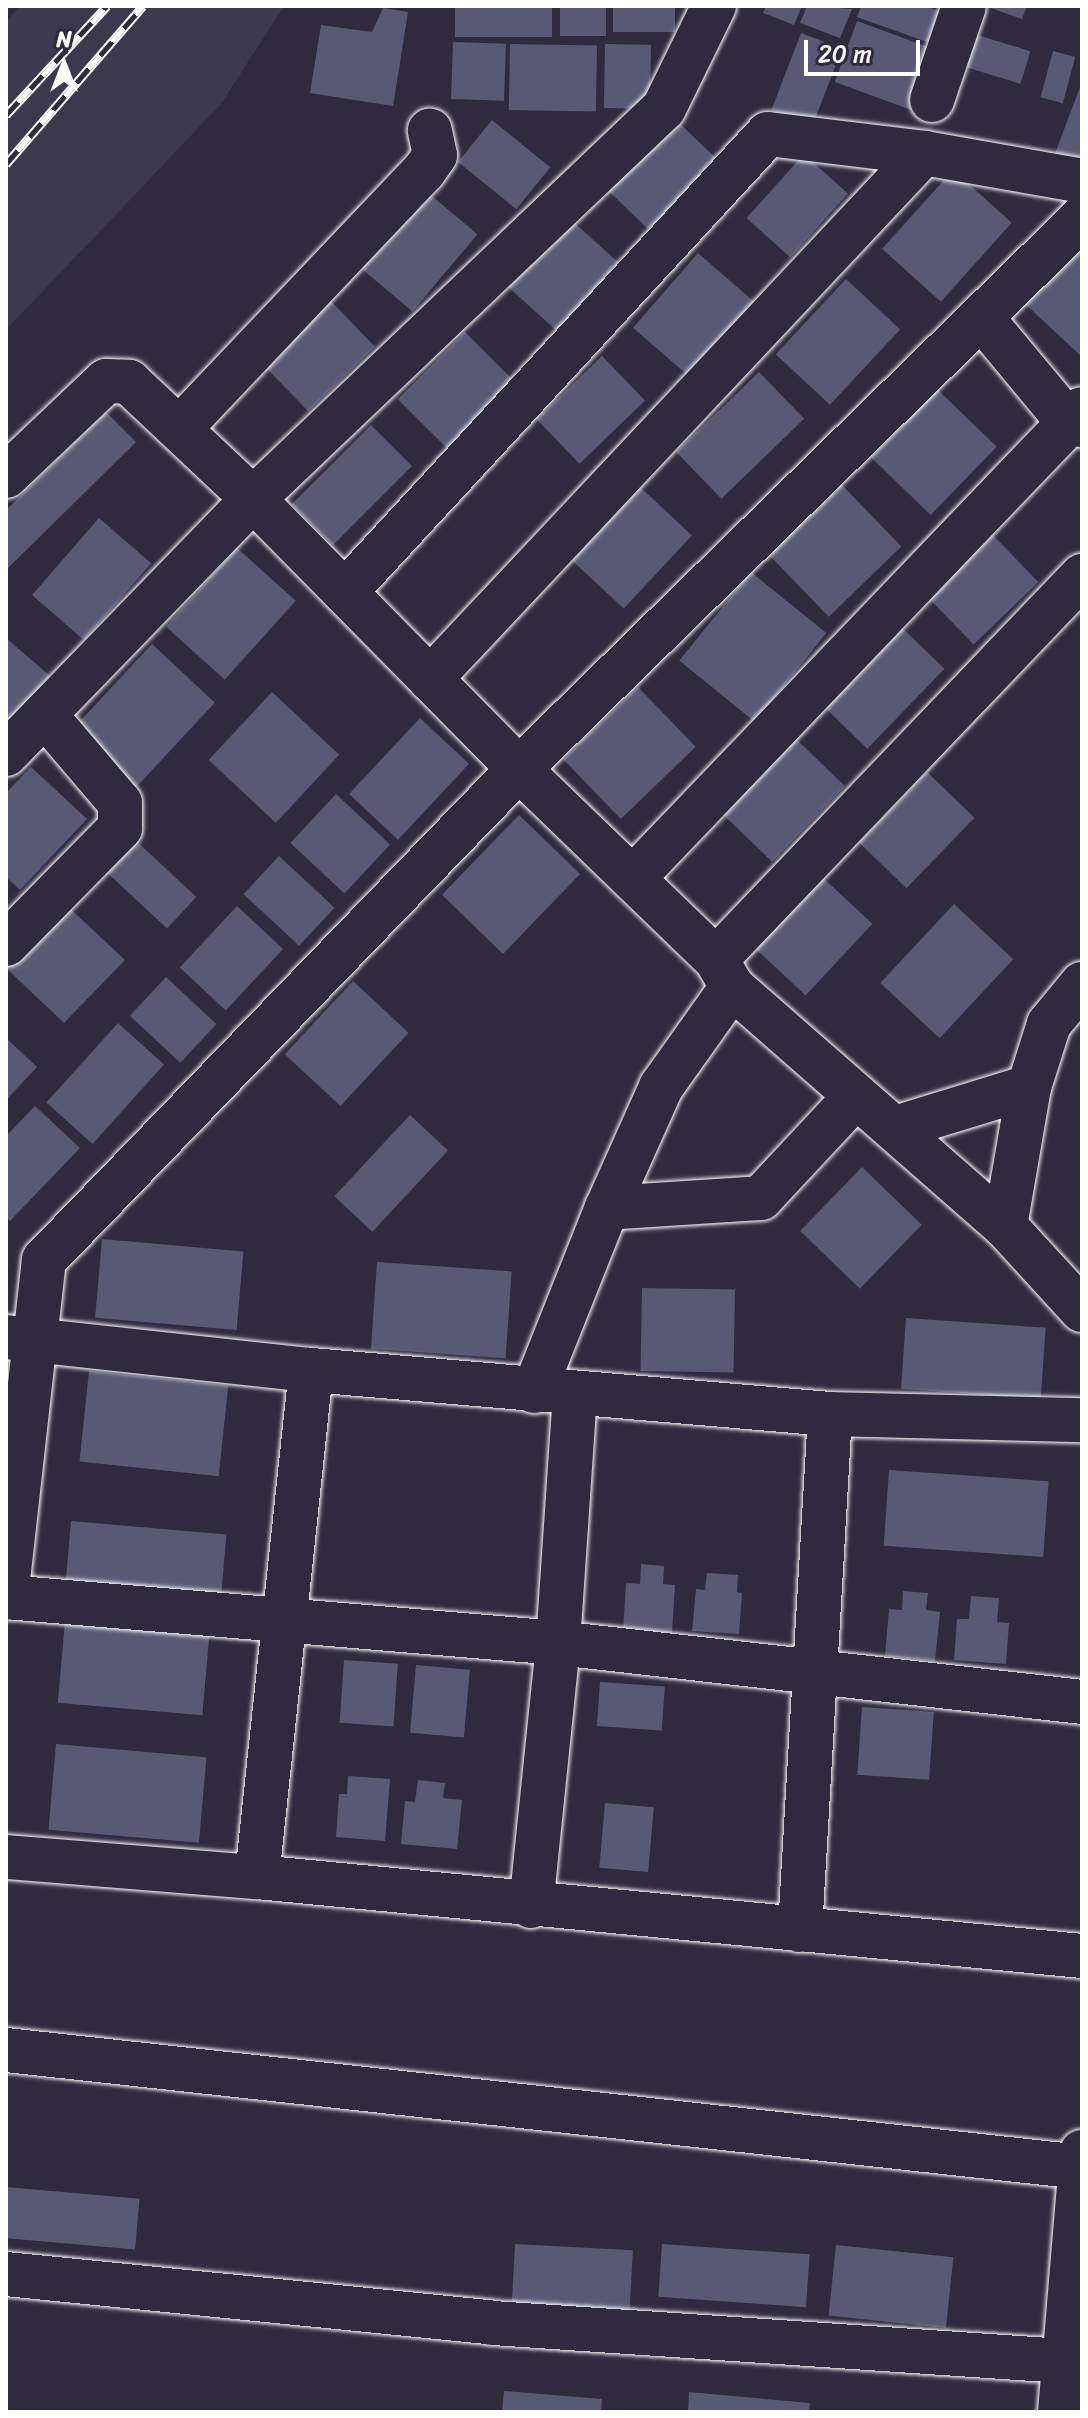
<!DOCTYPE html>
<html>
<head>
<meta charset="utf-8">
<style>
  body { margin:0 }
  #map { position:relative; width:1088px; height:2418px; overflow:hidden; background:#2f2a3d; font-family:Sriracha,sans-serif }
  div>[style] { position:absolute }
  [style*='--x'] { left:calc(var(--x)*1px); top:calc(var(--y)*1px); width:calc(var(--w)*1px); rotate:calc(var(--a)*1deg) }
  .built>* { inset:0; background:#3c384e }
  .building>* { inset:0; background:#595976; transform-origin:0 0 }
  .roads { filter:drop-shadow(0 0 2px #fff) drop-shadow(0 0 2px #fff) }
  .minor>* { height:44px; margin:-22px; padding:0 22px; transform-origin:22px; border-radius:22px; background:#2f2a3d }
  .rail>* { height:9px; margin-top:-4.5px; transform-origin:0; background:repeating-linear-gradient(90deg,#2f2a3d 0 18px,#fff 0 36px); box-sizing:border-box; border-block:2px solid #fff }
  span { translate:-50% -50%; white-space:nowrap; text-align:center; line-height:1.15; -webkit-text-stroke:7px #2f2a3d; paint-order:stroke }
  .frame { position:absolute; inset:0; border:8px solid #fff; pointer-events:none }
  .north { position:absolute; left:24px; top:24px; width:80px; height:80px; -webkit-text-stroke:6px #2f2a3d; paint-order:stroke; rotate:0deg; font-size:22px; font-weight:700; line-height:32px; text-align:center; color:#fff }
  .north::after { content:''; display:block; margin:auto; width:28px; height:36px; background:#fff; clip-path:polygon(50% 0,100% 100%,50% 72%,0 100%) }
  .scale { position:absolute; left:804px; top:40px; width:116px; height:36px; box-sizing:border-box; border:4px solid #fff; border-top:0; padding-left:10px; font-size:24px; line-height:28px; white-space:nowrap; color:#fff; -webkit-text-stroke:6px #2f2a3d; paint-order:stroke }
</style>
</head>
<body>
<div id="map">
  <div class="built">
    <div style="clip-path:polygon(20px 6px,284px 6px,221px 104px,6px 330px,6px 22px)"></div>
  </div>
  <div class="building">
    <div style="left:455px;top:6px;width:97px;height:31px"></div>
    <div style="left:560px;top:6px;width:46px;height:30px"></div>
    <div style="left:613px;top:6px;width:62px;height:26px"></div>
    <div style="clip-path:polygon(766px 6px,802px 6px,794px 25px,763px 13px)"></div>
    <div style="clip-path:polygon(807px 6px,852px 9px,840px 38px,800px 23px)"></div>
    <div style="clip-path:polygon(861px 6px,925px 6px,949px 15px,938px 46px,857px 17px)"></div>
    <div style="clip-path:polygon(985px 6px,1027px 6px,1022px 19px)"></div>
    <div style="clip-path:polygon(383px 8px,408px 12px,393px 106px,310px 93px,321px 25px,372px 32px)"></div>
    <div style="left:857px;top:21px;width:83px;height:65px;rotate:20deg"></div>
    <div style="left:801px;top:33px;width:44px;height:82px;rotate:21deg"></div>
    <div style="left:974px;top:34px;width:59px;height:34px;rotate:17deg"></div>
    <div style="left:453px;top:42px;width:53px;height:57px;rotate:2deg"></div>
    <div style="left:510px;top:44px;width:87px;height:66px;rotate:1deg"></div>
    <div style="left:605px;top:44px;width:46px;height:64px;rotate:1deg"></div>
    <div style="left:1053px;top:51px;width:23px;height:48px;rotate:15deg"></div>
    <div style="clip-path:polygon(1082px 82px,1082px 166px,1054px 156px)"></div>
    <div style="left:673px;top:117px;width:61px;height:98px;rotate:44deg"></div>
    <div style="left:492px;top:120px;width:75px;height:54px;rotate:39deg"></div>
    <div style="left:804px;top:154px;width:59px;height:86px;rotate:42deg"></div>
    <div style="left:953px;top:170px;width:79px;height:106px;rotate:42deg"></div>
    <div style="left:420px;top:186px;width:75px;height:101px;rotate:40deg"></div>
    <div style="left:569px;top:218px;width:77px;height:92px;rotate:42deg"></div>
    <div style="clip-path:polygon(1082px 243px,1082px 357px,1022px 301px)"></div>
    <div style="left:698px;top:253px;width:77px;height:99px;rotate:41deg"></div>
    <div style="left:846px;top:279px;width:74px;height:103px;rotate:43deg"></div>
    <div style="left:327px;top:297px;width:69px;height:93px;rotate:46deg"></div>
    <div style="left:465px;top:332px;width:78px;height:95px;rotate:45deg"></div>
    <div style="left:602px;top:356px;width:62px;height:91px;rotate:46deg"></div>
    <div style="left:759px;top:372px;width:65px;height:115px;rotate:46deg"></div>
    <div style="left:937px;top:389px;width:83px;height:95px;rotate:44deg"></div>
    <div style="clip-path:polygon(106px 412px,136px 442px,6px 570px,6px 510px)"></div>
    <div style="left:371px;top:425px;width:58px;height:112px;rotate:45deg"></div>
    <div style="left:841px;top:484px;width:87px;height:101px;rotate:46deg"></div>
    <div style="left:640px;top:487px;width:71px;height:100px;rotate:43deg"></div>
    <div style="left:99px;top:518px;width:69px;height:102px;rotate:41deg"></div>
    <div style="left:989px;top:531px;width:71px;height:90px;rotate:46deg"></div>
    <div style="left:237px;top:548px;width:79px;height:106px;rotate:42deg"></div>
    <div style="left:751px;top:572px;width:97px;height:114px;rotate:39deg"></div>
    <div style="left:897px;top:623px;width:66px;height:111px;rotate:44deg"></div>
    <div style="clip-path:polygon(6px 638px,57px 682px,6px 739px)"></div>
    <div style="left:152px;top:644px;width:86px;height:122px;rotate:43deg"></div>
    <div style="left:638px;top:687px;width:83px;height:104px;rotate:46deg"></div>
    <div style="left:272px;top:692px;width:92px;height:93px;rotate:43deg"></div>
    <div style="left:420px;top:718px;width:67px;height:104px;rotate:43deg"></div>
    <div style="left:794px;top:737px;width:71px;height:105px;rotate:44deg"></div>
    <div style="clip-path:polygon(31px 767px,87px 819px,20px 890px,6px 877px,6px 793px)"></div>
    <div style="left:927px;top:772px;width:66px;height:98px;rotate:44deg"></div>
    <div style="left:336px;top:794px;width:74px;height:67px;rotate:43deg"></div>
    <div style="left:519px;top:815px;width:85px;height:111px;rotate:44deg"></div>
    <div style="left:132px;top:837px;width:88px;height:43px;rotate:43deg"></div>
    <div style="left:279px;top:856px;width:76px;height:52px;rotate:43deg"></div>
    <div style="left:819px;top:874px;width:73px;height:98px;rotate:43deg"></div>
    <div style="clip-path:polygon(62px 901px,125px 960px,64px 1023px,6px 968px,6px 960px)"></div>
    <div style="left:954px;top:904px;width:81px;height:108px;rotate:43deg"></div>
    <div style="left:237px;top:906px;width:63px;height:84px;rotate:43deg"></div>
    <div style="left:166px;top:977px;width:69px;height:53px;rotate:43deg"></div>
    <div style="left:353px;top:981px;width:76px;height:100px;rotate:43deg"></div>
    <div style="left:118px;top:1023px;width:62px;height:107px;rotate:42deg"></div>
    <div style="clip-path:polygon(6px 1038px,37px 1067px,6px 1100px)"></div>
    <div style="clip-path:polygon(35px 1106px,80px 1148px,10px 1221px,6px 1217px,6px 1136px)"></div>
    <div style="left:410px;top:1115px;width:52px;height:111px;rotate:43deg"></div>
    <div style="left:862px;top:1167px;width:83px;height:89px;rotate:44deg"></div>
    <div style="left:102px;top:1239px;width:142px;height:79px;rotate:5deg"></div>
    <div style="left:377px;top:1262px;width:135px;height:87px;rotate:4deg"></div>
    <div style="left:642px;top:1288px;width:93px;height:83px;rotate:1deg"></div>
    <div style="left:906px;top:1318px;width:140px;height:71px;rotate:4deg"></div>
    <div style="left:89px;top:1371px;width:140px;height:91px;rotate:6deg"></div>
    <div style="left:889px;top:1470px;width:160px;height:76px;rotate:4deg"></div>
    <div style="left:71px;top:1521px;width:156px;height:64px;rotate:5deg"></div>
    <div style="clip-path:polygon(641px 1564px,664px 1566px,663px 1584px,675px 1585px,672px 1633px,623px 1630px,626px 1583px,640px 1584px)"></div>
    <div style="clip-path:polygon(707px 1573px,738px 1575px,737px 1592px,742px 1593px,739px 1634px,692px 1631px,696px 1589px,705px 1590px)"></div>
    <div style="clip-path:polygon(903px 1591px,928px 1593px,926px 1610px,940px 1612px,935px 1661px,885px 1656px,889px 1609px,902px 1610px)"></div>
    <div style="clip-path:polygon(971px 1596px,999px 1598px,997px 1622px,1009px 1623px,1006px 1664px,954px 1660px,957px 1619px,969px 1619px)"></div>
    <div style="left:65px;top:1621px;width:145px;height:82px;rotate:5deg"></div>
    <div style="left:344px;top:1660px;width:54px;height:63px;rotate:4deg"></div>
    <div style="left:416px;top:1665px;width:54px;height:68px;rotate:5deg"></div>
    <div style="left:600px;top:1682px;width:65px;height:44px;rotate:4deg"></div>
    <div style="left:862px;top:1707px;width:72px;height:68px;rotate:4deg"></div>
    <div style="left:56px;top:1744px;width:151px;height:86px;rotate:5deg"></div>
    <div style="clip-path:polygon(348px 1776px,390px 1779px,385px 1841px,336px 1837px,339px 1794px,347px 1794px)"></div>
    <div style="clip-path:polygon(418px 1780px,445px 1783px,443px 1798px,462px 1800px,457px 1849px,401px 1844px,405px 1801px,415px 1802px)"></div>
    <div style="left:605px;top:1803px;width:49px;height:65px;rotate:5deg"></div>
    <div style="left:6px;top:2187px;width:134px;height:51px;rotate:5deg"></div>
    <div style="left:515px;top:2244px;width:118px;height:61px;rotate:3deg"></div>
    <div style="left:662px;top:2244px;width:148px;height:53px;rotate:4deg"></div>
    <div style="left:836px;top:2245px;width:118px;height:71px;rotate:6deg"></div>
    <div style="clip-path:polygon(504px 2391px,602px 2399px,601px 2412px,502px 2412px)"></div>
    <div style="clip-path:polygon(689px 2392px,810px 2403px,809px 2412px,688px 2412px)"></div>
  </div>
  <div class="roads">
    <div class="minor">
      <div style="--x:932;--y:100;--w:99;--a:-71.2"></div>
      <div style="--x:981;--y:317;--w:138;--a:50.3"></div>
      <div style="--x:1069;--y:423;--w:13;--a:9"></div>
      <div style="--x:180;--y:428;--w:354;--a:-46.5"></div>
      <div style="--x:424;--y:171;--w:19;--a:-55"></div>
      <div style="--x:435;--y:155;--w:25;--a:-102"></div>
      <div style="--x:6;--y:476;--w:138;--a:-43.5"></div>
      <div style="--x:106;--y:381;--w:23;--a:2"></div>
      <div style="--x:129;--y:382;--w:170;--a:43.3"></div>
      <div style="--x:253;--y:499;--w:379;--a:45.4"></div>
      <div style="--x:519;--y:769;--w:274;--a:44"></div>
      <div style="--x:716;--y:959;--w:32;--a:60"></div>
      <div style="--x:732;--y:987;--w:363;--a:41.2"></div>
      <div style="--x:345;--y:592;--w:623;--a:-47.28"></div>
      <div style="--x:768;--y:134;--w:157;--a:6.9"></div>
      <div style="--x:924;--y:153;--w:160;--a:10"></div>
      <div style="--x:430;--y:679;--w:722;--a:-46.8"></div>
      <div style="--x:6;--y:754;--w:355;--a:-45.9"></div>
      <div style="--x:253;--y:499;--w:567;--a:-43.57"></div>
      <div style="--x:664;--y:108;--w:114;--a:-63.9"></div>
      <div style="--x:633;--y:878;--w:649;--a:-46.25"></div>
      <div style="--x:6;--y:944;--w:163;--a:-45.5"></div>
      <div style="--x:120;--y:828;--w:25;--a:-90"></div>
      <div style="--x:120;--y:803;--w:116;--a:-130.4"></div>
      <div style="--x:716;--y:959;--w:530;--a:-46.3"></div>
      <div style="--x:1082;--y:984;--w:52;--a:129.5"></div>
      <div style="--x:1049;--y:1024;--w:66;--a:107.6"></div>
      <div style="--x:1029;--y:1087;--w:141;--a:99.8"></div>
      <div style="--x:1005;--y:1226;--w:114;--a:47.5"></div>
      <div style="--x:895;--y:1128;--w:140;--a:-17"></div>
      <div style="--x:607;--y:1208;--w:154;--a:-3.7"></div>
      <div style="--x:761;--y:1198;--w:139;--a:-47"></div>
      <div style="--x:6;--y:1337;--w:307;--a:6.2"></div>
      <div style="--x:311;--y:1370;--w:521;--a:4.85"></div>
      <div style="--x:830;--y:1414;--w:252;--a:1.4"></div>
      <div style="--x:534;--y:1391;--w:197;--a:-68.3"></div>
      <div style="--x:607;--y:1208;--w:133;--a:-65.9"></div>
      <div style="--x:661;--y:1087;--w:123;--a:-54.6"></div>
      <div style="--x:6;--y:1597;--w:554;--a:4.76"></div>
      <div style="--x:558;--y:1643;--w:527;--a:6.42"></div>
      <div style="--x:6;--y:1598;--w:340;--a:-83.6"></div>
      <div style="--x:44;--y:1260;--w:683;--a:-45.95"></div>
      <div style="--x:519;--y:769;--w:788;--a:-44.38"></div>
      <div style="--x:6;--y:1857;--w:252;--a:4.6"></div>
      <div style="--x:257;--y:1877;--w:829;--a:5.47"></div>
      <div style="--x:257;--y:1877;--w:510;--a:-83.92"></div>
      <div style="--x:531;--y:1906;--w:264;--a:-84.1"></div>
      <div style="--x:558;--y:1643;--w:250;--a:-86.1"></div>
      <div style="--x:800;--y:1930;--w:517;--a:-86.67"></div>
      <div style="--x:6;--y:2050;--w:1082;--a:6.21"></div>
      <div style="--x:6;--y:2274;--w:489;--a:5.7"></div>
      <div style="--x:493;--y:2323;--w:572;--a:3.81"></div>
      <div style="--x:1060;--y:2412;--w:261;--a:-85.2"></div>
    </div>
  </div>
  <div class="rail">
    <div style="--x:6;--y:115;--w:149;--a:-47.2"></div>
    <div style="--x:6;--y:164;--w:209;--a:-49.1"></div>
  </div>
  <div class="frame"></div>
  <div class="north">N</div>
  <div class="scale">20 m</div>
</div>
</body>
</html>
